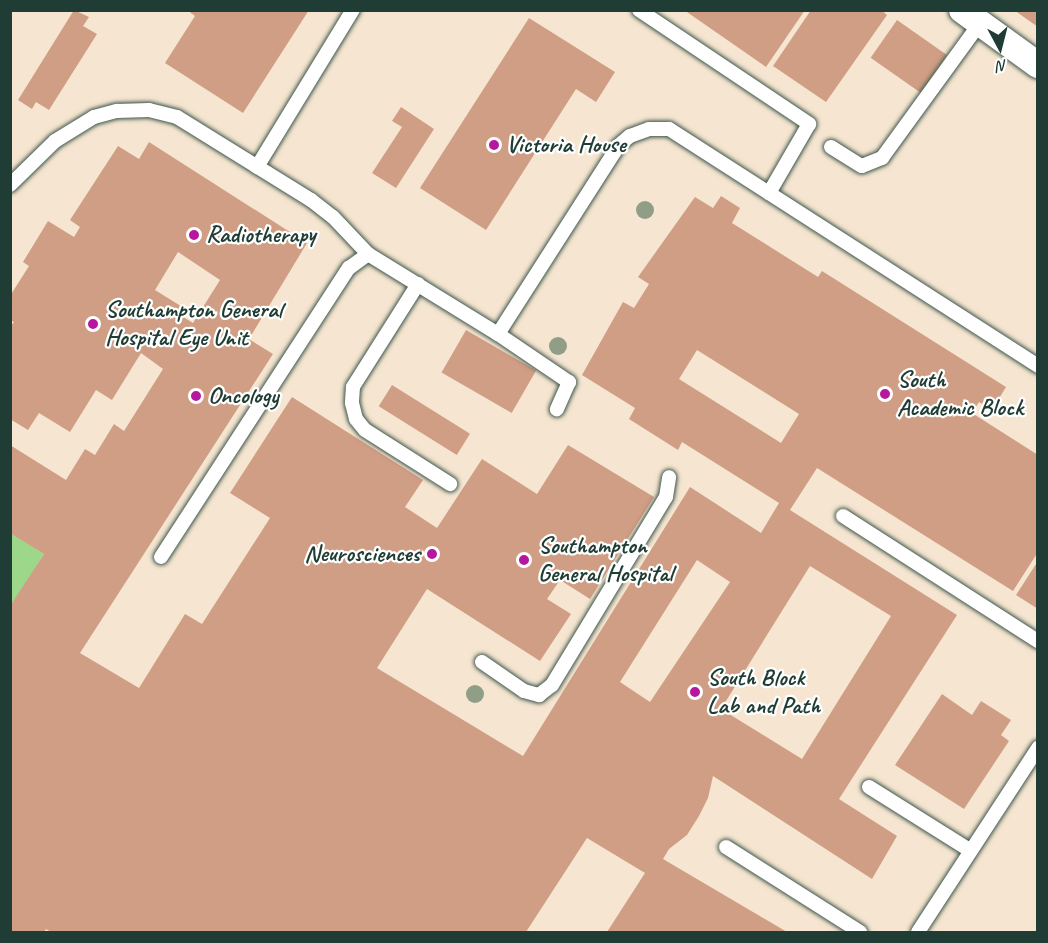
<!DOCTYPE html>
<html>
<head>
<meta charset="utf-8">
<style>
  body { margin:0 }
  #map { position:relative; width:1048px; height:943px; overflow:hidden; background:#f6e6d1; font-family:Caveat,sans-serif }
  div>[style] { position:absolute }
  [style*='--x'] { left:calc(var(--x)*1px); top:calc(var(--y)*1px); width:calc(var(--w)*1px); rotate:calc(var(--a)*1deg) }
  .green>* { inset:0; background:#9dd78a }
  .building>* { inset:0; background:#d09e84; transform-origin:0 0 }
  .roads { filter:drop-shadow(0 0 2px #3f564c) drop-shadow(0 0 2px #3f564c) }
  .lane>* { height:14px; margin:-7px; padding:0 7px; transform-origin:7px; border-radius:7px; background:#fff }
  .street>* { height:26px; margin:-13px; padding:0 13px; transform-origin:13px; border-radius:13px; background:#fff }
  .trees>* { width:18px; height:18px; margin:-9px; border-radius:50%; background:#919e87 }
  .dots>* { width:16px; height:16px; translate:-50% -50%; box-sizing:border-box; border:3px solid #fff; border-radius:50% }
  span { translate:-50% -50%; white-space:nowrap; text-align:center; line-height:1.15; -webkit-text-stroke:4.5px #fff; paint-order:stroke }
  .poi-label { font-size:24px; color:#1f3d34; font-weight:700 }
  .left { translate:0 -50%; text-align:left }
  .right { translate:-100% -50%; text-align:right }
  .frame { position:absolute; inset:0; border:12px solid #1f3d34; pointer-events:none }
  .north { position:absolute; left:970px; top:18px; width:60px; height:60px; -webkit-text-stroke:4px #fff; paint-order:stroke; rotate:173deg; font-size:16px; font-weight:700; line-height:24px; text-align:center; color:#1f3d34 }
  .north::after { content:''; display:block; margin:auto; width:21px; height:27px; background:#1f3d34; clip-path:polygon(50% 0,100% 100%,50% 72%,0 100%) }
</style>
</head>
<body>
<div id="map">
  <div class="green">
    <div style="clip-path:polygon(11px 533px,44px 554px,11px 606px)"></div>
  </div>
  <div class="building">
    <div style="clip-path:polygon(74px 10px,89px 17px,83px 26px,97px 34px,49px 110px,36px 102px,32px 109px,18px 100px)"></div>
    <div style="clip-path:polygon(187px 10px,309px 10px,243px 113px,165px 63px,195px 16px)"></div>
    <div style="clip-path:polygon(684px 10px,805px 10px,766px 67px)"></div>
    <div style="clip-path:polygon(811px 10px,881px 10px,887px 15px,826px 102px,773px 66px)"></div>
    <div style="clip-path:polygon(1014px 10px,1038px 10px,1038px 27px)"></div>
    <div style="clip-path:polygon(529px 18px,615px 72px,596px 102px,576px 89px,486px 230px,420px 188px)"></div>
    <div style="left:897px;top:20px;width:61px;height:46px;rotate:35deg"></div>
    <div style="clip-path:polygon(401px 107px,434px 129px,396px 188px,372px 173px,402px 127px,392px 121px)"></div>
    <div style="clip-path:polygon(evenodd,149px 142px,307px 243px,249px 339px,273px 354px,80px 653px,139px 688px,185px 614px,202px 624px,270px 518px,230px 493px,292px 397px,423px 480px,405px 507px,437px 528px,482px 459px,537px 494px,568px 445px,654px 497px,590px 599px,560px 580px,547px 599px,571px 614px,540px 661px,427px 589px,377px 668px,523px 756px,690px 487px,761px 533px,779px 503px,682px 442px,678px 450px,629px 419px,635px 408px,582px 375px,623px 302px,634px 308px,649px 284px,638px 277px,695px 197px,713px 208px,721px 196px,740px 208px,732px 223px,818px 277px,822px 271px,1006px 387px,992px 410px,979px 402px,972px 413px,1038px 455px,1038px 552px,1013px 591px,817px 468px,790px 510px,957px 615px,839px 799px,897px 836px,872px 879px,713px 776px,708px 798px,699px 816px,687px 835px,669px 849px,663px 859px,787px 932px,607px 932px,645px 873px,587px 838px,526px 932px,51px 932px,46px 929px,44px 932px,10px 932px,10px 606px,44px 554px,10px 533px,10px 445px,66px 480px,85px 449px,95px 455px,114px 424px,124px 431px,163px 369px,141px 353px,112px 400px,96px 390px,70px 432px,39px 413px,28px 430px,10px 419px,10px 327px,14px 322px,10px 320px,10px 296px,29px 266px,23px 262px,48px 221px,74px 237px,80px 227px,70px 220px,118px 146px,139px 159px,149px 142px,178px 252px,220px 280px,193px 323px,180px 315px,184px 308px,155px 290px,178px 252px,149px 142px,697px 350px,799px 414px,781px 443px,679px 379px,697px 350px,149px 142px,697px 560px,730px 582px,650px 702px,620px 682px,697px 560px,149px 142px,810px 566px,891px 616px,802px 759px,721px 709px,810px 566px)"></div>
    <div style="left:466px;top:330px;width:81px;height:49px;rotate:30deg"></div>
    <div style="left:392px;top:385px;width:92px;height:25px;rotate:32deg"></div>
    <div style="clip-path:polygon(1038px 561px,1038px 609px,1016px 595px)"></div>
    <div style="clip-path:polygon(942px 694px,972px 715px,981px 701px,1011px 720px,1001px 735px,1009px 741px,964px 809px,895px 765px)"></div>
  </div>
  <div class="roads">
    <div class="lane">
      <div style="--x:639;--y:10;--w:205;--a:33.8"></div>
      <div style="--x:809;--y:124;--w:80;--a:120.1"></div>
      <div style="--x:831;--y:147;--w:36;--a:32"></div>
      <div style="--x:862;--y:166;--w:22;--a:-22"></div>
      <div style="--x:882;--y:158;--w:167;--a:-54"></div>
      <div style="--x:257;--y:167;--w:184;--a:-58.6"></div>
      <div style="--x:10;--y:185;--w:63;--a:-44.4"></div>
      <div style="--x:55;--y:141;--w:46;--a:-31.6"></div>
      <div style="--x:94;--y:117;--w:24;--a:-15"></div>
      <div style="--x:117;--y:111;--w:32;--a:-2"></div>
      <div style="--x:149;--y:110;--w:29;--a:14"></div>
      <div style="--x:177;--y:117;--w:158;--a:31.8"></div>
      <div style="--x:311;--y:200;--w:28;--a:38"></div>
      <div style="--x:333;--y:217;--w:51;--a:46.6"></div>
      <div style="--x:368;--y:254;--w:153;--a:31.6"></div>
      <div style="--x:498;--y:334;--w:86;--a:34.1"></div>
      <div style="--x:569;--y:382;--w:30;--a:114"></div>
      <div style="--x:418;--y:284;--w:122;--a:122.3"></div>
      <div style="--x:353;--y:387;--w:16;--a:94"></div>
      <div style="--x:352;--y:403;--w:16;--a:76"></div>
      <div style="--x:356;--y:419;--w:14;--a:51"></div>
      <div style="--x:365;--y:430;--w:101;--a:32.4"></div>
      <div style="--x:498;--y:334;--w:223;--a:-57.4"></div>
      <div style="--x:618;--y:146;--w:16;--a:-40"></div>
      <div style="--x:630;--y:136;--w:20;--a:-20"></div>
      <div style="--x:649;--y:129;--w:20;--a:0"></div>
      <div style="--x:669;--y:129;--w:439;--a:32.7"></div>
      <div style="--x:843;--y:516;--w:232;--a:32.7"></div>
      <div style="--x:161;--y:557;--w:345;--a:-57"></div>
      <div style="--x:349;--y:268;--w:24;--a:-36"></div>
      <div style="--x:482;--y:662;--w:51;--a:34.6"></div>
      <div style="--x:524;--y:691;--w:16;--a:15"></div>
      <div style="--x:539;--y:695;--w:16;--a:-38"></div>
      <div style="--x:552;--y:685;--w:220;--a:-58.8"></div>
      <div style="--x:666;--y:497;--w:20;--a:-81"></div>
      <div style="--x:869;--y:787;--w:120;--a:32.1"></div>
      <div style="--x:726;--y:847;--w:159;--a:32.4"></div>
      <div style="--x:918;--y:932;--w:220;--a:-56.9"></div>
    </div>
    <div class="street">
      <div style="--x:962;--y:10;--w:94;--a:35.9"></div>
    </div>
  </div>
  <div class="trees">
    <div style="left:645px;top:210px"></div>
    <div style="left:558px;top:346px"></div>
    <div style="left:475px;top:694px"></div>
  </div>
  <div class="dots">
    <div style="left:494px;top:145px;background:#b5179e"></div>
    <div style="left:194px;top:235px;background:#b5179e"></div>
    <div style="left:93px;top:324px;background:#b5179e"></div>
    <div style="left:885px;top:394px;background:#b5179e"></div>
    <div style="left:196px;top:396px;background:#b5179e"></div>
    <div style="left:432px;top:554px;background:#b5179e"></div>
    <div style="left:524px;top:560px;background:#b5179e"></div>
    <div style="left:695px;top:692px;background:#b5179e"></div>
  </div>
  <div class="poi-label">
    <span class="left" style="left:506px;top:145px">Victoria House</span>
    <span class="left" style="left:206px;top:235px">Radiotherapy</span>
    <span class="left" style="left:105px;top:324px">Southampton General<br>Hospital Eye Unit</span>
    <span class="left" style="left:897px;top:394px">South<br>Academic Block</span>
    <span class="left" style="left:208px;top:396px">Oncology</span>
    <span class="left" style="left:538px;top:560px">Southampton<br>General Hospital</span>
    <span class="right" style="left:420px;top:554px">Neurosciences</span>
    <span class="left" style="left:707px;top:692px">South Block<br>Lab and Path</span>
  </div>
  <div class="frame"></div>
  <div class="north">N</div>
</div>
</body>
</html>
